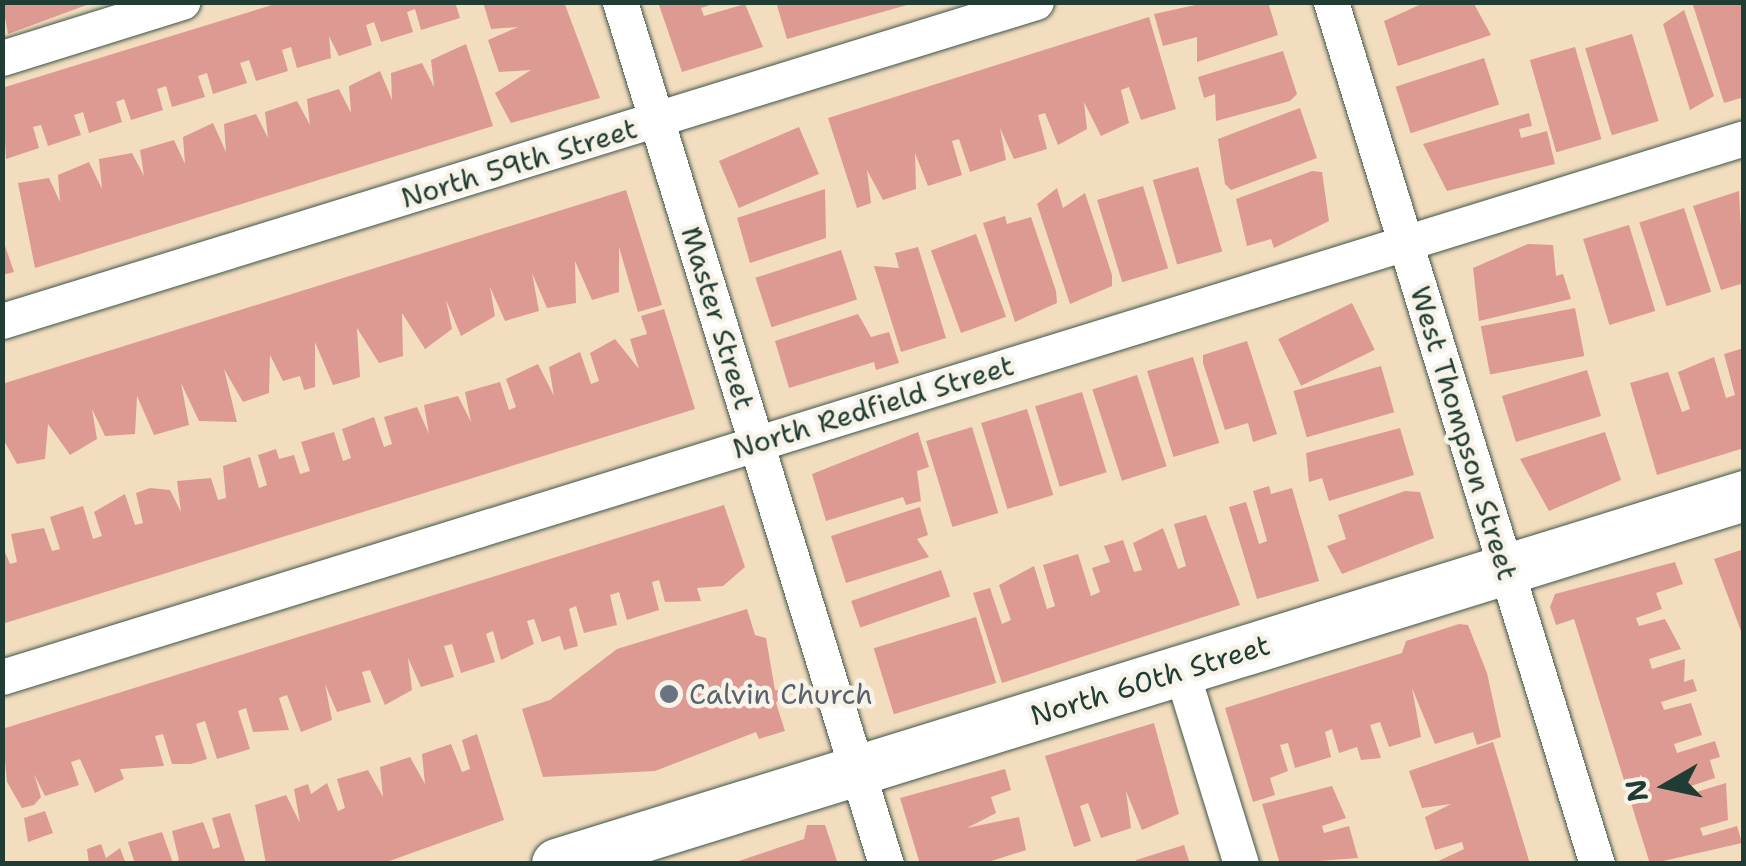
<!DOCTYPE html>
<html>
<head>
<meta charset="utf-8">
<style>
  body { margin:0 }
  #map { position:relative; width:1746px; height:866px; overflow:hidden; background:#f3ddbf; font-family:"Shantell Sans",sans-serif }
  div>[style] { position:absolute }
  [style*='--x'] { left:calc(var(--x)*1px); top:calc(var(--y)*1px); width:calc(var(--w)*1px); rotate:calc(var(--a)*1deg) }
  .building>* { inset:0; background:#dd9a92; transform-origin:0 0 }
  .roads { filter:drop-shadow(0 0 2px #3f5549) drop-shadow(0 0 2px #3f5549) }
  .street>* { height:35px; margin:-17.5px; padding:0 17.5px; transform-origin:17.5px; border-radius:17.5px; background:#fff }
  .secondary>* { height:50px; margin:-25px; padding:0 25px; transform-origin:25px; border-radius:25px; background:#fff }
  .dots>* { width:28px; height:28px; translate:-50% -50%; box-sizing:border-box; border:5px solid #f7f3e8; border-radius:50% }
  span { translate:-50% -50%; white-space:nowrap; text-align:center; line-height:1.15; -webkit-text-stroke:9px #f7f3e8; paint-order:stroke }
  .street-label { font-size:28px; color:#1f3d34 }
  .worship-label { font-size:28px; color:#5b616d }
  .left { translate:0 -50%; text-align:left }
  .frame { position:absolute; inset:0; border:5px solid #1f3d34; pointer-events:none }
  .north { position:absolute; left:1616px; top:736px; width:100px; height:100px; -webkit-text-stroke:8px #f7f3e8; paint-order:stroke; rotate:261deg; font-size:28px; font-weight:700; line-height:40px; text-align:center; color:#1f3d34 }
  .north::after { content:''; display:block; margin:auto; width:35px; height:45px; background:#1f3d34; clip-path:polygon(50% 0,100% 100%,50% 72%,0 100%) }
</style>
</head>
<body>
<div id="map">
  <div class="building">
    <div style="clip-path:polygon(2px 2px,92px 2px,92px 3px,8px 34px)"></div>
    <div style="clip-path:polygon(282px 2px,455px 2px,460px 18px,421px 30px,415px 9px,407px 12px,413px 32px,381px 42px,374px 22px,366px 25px,372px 45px,339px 56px,329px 36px,331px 58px,297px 68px,291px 47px,282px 50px,288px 71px,256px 81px,249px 60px,240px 63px,247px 83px,213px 94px,207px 73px,198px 76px,205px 97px,172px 107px,166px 86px,157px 89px,163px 110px,131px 120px,124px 99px,116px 102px,122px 122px,89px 133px,83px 112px,74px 115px,81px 135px,48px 146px,41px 125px,33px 127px,39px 148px,6px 159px,2px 88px)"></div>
    <div style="clip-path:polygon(483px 2px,564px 2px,600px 98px,511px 123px,495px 93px,531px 70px,499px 72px,488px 40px,518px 27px,491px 29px)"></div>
    <div style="clip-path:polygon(658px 2px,719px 2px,701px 8px,704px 16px,745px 4px,763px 47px,682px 72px)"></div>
    <div style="clip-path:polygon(776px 2px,914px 2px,914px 3px,787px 39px)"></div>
    <div style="clip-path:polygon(1209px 2px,1268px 2px,1278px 35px,1197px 62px,1197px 37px,1163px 46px,1154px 14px)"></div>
    <div style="clip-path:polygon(1426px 2px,1473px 2px,1491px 35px,1398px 66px,1384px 21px)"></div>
    <div style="clip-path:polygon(1717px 2px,1744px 5px,1744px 97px,1724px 103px,1693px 5px)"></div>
    <div style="clip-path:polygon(1684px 10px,1714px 96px,1690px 110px,1663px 24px)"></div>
    <div style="clip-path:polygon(1149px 17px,1176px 109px,1141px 120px,1129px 87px,1121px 90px,1129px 123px,1101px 136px,1084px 102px,1087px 129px,1058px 145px,1045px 113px,1038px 115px,1047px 149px,1014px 159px,1000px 128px,1006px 160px,970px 172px,959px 139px,952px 141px,962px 175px,928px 186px,915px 153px,916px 189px,883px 200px,867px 170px,871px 203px,857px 208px,828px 118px)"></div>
    <div style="left:1632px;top:34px;width:91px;height:49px;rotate:73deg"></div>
    <div style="clip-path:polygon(466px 44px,493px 126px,35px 268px,18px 183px,49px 178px,60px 202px,58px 175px,89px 162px,102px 189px,99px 159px,132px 153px,144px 176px,140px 150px,174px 140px,185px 164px,183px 137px,213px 123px,226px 152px,224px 124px,256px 114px,268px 138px,265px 112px,297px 101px,310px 125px,307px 99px,339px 89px,351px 113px,349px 86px,380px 71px,392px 100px,391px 73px,422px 63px,434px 87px,431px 60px)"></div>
    <div style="left:1575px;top:47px;width:96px;height:47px;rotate:74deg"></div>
    <div style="clip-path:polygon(1283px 51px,1297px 94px,1290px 101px,1216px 121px,1215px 94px,1204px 98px,1198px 77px)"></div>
    <div style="left:1484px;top:58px;width:49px;height:93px;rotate:72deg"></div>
    <div style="clip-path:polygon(1300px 108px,1317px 158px,1231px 190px,1225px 184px,1218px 139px)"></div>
    <div style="clip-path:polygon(1529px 113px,1532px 126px,1519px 129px,1521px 138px,1547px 131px,1555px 164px,1447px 191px,1423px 144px)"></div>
    <div style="left:799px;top:127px;width:51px;height:87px;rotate:67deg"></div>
    <div style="left:1198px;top:167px;width:88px;height:47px;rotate:74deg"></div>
    <div style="clip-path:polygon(1312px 171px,1322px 172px,1329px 221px,1274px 248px,1271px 239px,1247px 246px,1236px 199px)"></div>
    <div style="left:1143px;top:186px;width:86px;height:48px;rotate:73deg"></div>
    <div style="clip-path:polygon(1057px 188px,1063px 208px,1085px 193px,1112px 275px,1112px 286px,1070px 304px,1037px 204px)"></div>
    <div style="clip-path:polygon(825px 189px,826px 238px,750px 263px,737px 218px)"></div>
    <div style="clip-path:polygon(626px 190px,662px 305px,638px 312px,619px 247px,619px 292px,592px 300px,575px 261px,576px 303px,547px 308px,532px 273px,539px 311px,505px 321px,490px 287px,495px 316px,461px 336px,446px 300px,452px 329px,425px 349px,402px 313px,403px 356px,379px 363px,357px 328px,360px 377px,351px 380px,333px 385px,315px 342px,315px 387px,304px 390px,300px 376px,283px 381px,270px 355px,269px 393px,243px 402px,224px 369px,237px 422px,199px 421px,181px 383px,189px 425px,154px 435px,137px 396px,135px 434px,105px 436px,92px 409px,97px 439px,70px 455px,48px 424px,45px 459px,17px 464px,2px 437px,2px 384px)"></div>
    <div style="clip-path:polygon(1739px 191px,1744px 283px,1721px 290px,1693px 206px)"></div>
    <div style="left:1684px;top:208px;width:88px;height:47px;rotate:72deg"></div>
    <div style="clip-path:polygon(1005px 216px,1007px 224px,1031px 217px,1056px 291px,1057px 303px,1015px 322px,983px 223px)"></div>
    <div style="left:1629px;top:225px;width:90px;height:48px;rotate:73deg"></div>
    <div style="left:976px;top:234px;width:88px;height:48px;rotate:70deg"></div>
    <div style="clip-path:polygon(2px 237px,14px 272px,2px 275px)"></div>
    <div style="clip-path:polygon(1528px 244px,1553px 245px,1556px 276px,1563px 274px,1571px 299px,1479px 321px,1473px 268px)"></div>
    <div style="clip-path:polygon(918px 247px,946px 338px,901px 352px,874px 266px,899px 268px,895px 253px)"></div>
    <div style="left:841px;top:250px;width:52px;height:90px;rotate:72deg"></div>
    <div style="left:1352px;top:303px;width:52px;height:82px;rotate:64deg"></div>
    <div style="left:1575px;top:308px;width:49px;height:96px;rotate:79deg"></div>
    <div style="clip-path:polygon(664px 309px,695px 409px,2px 624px,2px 545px,10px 564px,17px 562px,11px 534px,44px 528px,52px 551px,60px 549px,50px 517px,83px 506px,93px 539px,102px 536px,94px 512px,125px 494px,135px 525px,143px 523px,136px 493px,150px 488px,170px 490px,181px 512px,177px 481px,211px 478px,218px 500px,226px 498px,223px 466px,250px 457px,259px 488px,267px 485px,258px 455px,276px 449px,279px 459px,294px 455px,300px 474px,310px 471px,301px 442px,334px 432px,343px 461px,351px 458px,342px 429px,374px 417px,384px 447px,392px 444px,384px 417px,417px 407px,429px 434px,424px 405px,458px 396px,471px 422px,465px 392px,500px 382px,509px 410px,516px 407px,506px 379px,538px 364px,554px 396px,549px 367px,580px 352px,591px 384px,599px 381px,590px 353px,615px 339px,639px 369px,630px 339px,647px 334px,641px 316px)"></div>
    <div style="clip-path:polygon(858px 314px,871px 337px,889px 332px,899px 363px,876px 370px,874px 362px,789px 388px,775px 341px)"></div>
    <div style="clip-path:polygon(1247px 341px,1277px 434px,1253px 442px,1248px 423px,1225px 430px,1203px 363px,1203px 355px)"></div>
    <div style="clip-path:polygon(1744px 348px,1744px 448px,1657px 475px,1630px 383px,1668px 372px,1682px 412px,1690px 409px,1678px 372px,1714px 357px,1726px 398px,1735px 395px,1724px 354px)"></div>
    <div style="left:1193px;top:357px;width:90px;height:48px;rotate:73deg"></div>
    <div style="left:1381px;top:366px;width:48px;height:91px;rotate:74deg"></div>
    <div style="left:1587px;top:370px;width:48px;height:89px;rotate:73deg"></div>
    <div style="left:1137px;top:375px;width:96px;height:47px;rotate:72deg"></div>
    <div style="left:1082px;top:392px;width:84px;height:49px;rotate:73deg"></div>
    <div style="left:1027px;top:409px;width:90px;height:48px;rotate:73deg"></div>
    <div style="left:972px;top:427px;width:90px;height:48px;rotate:73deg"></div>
    <div style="clip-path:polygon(1400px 428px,1414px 475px,1329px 501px,1322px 478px,1309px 482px,1306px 453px)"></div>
    <div style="clip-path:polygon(918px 432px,929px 467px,917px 471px,921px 501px,906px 505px,903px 497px,826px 521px,812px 474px)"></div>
    <div style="clip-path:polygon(1605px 432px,1621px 480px,1549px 511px,1520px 459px)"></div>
    <div style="clip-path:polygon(1269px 486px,1271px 494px,1292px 488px,1319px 581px,1257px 599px,1229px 507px,1246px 502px,1259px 544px,1267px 541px,1253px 491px)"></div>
    <div style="clip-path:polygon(1405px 491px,1420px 492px,1434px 538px,1342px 574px,1327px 546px,1346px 539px,1338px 515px)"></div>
    <div style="clip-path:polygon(724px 505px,745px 567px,723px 586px,697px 588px,701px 601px,665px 602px,659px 580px,652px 582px,659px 610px,627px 620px,619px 592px,610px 595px,617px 625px,584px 633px,576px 606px,569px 609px,578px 646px,564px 650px,560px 636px,542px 642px,534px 619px,527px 621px,534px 644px,501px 660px,493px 631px,486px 634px,495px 662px,461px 673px,452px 644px,444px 646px,454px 677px,421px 687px,408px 658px,412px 690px,385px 705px,370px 670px,362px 672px,371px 702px,337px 712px,325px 684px,332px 720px,301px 732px,287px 695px,279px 698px,289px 730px,253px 732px,246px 708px,238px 711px,250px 749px,217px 759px,205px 721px,196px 724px,207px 759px,191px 764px,172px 764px,163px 734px,155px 736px,164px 766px,120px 769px,124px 779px,95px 793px,80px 759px,71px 762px,79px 785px,45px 796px,34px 774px,41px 797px,34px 805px,22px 808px,7px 782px,2px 729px)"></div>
    <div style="clip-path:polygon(920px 507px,928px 535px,917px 539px,929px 557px,846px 583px,831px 536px)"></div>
    <div style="clip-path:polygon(1206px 515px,1240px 605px,1002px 683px,973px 593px,990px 588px,1002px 624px,1011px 620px,999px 585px,1034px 566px,1047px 609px,1055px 606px,1043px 565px,1078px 554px,1091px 596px,1100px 592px,1092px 568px,1110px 562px,1104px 546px,1123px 540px,1134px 572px,1142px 570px,1133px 543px,1163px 528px,1178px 569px,1186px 566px,1174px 524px)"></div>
    <div style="clip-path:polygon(1744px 549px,1744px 630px,1741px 631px,1714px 559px)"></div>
    <div style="clip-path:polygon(1675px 562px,1683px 584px,1656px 593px,1662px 609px,1636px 618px,1639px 626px,1665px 619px,1681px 649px,1649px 659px,1652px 669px,1685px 659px,1684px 682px,1693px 679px,1697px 691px,1661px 702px,1664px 710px,1691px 703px,1702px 735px,1674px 744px,1677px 753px,1715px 741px,1720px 757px,1710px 760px,1715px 778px,1688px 787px,1690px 794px,1726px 783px,1728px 820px,1700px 828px,1703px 836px,1737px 826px,1742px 843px,1650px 864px,1574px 619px,1556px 625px,1550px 607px,1555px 594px)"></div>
    <div style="left:941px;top:570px;width:28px;height:95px;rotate:71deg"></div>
    <div style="clip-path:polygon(747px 609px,755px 635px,766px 638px,775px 690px,783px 691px,776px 703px,785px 731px,759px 739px,756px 732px,655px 771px,543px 777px,522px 709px,550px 700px,617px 649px)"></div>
    <div style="left:976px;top:617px;width:69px;height:107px;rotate:73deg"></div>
    <div style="clip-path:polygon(1459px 624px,1468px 625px,1487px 673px,1501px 737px,1477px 745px,1473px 732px,1435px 744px,1412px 688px,1421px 737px,1389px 747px,1380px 722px,1370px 725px,1381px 758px,1361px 760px,1357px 747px,1339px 753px,1332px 729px,1325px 732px,1331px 757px,1295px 768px,1288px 743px,1280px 745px,1288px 771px,1270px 778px,1275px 795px,1253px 802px,1225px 708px,1402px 653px,1406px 641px)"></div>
    <div style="clip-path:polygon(1154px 723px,1179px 814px,1142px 830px,1126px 791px,1131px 828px,1101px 838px,1088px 803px,1080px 806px,1091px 841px,1074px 847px,1045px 756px)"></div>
    <div style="clip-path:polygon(477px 734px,504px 820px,381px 864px,266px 864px,255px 805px,286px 795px,300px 823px,294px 789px,308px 784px,311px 794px,327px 783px,338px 811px,345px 808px,337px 779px,368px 770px,383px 797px,380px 767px,410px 757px,425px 784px,422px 754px,451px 744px,462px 772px,470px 769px,462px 740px)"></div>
    <div style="clip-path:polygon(1493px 742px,1530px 864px,1432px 864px,1464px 849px,1462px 842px,1435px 850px,1425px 817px,1451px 804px,1422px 808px,1409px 771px)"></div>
    <div style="clip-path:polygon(1005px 769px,1011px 790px,991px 797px,996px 813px,967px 828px,1019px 817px,1026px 850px,982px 864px,920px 864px,900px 798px)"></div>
    <div style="clip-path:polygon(1332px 786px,1346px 818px,1322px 826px,1324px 833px,1349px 826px,1358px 858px,1280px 864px,1262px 804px)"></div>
    <div style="clip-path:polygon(45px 811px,53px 833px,28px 842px,24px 818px)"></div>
    <div style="clip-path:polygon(230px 813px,246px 864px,135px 864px,128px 842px,162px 832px,173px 863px,179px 860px,172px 831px,203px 822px,213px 849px,220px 847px,212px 818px)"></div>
    <div style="clip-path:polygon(807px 825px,825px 825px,838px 864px,730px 864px,804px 839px)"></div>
    <div style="clip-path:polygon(101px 844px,106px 858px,120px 848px,126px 864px,89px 864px,87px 849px)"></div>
    <div style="clip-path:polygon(1184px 845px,1190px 864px,1137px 864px,1136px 860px)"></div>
  </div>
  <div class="roads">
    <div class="street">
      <div style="--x:620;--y:2;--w:902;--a:72.85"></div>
      <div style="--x:1331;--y:2;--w:902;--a:72.85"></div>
      <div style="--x:2;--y:58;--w:189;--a:-17.3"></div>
      <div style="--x:2;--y:321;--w:1082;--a:-17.15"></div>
      <div style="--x:1181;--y:670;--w:203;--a:72.8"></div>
      <div style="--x:2;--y:677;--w:1823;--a:-17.19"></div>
    </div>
    <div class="secondary">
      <div style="--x:557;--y:864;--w:1243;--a:-17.22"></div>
    </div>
  </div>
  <div class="dots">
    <div style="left:669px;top:694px;background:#6b7280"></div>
  </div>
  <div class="street-label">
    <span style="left:519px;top:163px;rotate:-17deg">North 59th Street</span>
    <span style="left:718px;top:318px;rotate:73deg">Master Street</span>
    <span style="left:873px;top:407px;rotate:-17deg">North Redfield Street</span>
    <span style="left:1464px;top:433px;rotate:73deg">West Thompson Street</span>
    <span style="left:1150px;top:680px;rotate:-17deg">North 60th Street</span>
  </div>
  <div class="worship-label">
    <span class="left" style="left:689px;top:694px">Calvin Church</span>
  </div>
  <div class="frame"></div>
  <div class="north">N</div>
</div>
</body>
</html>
